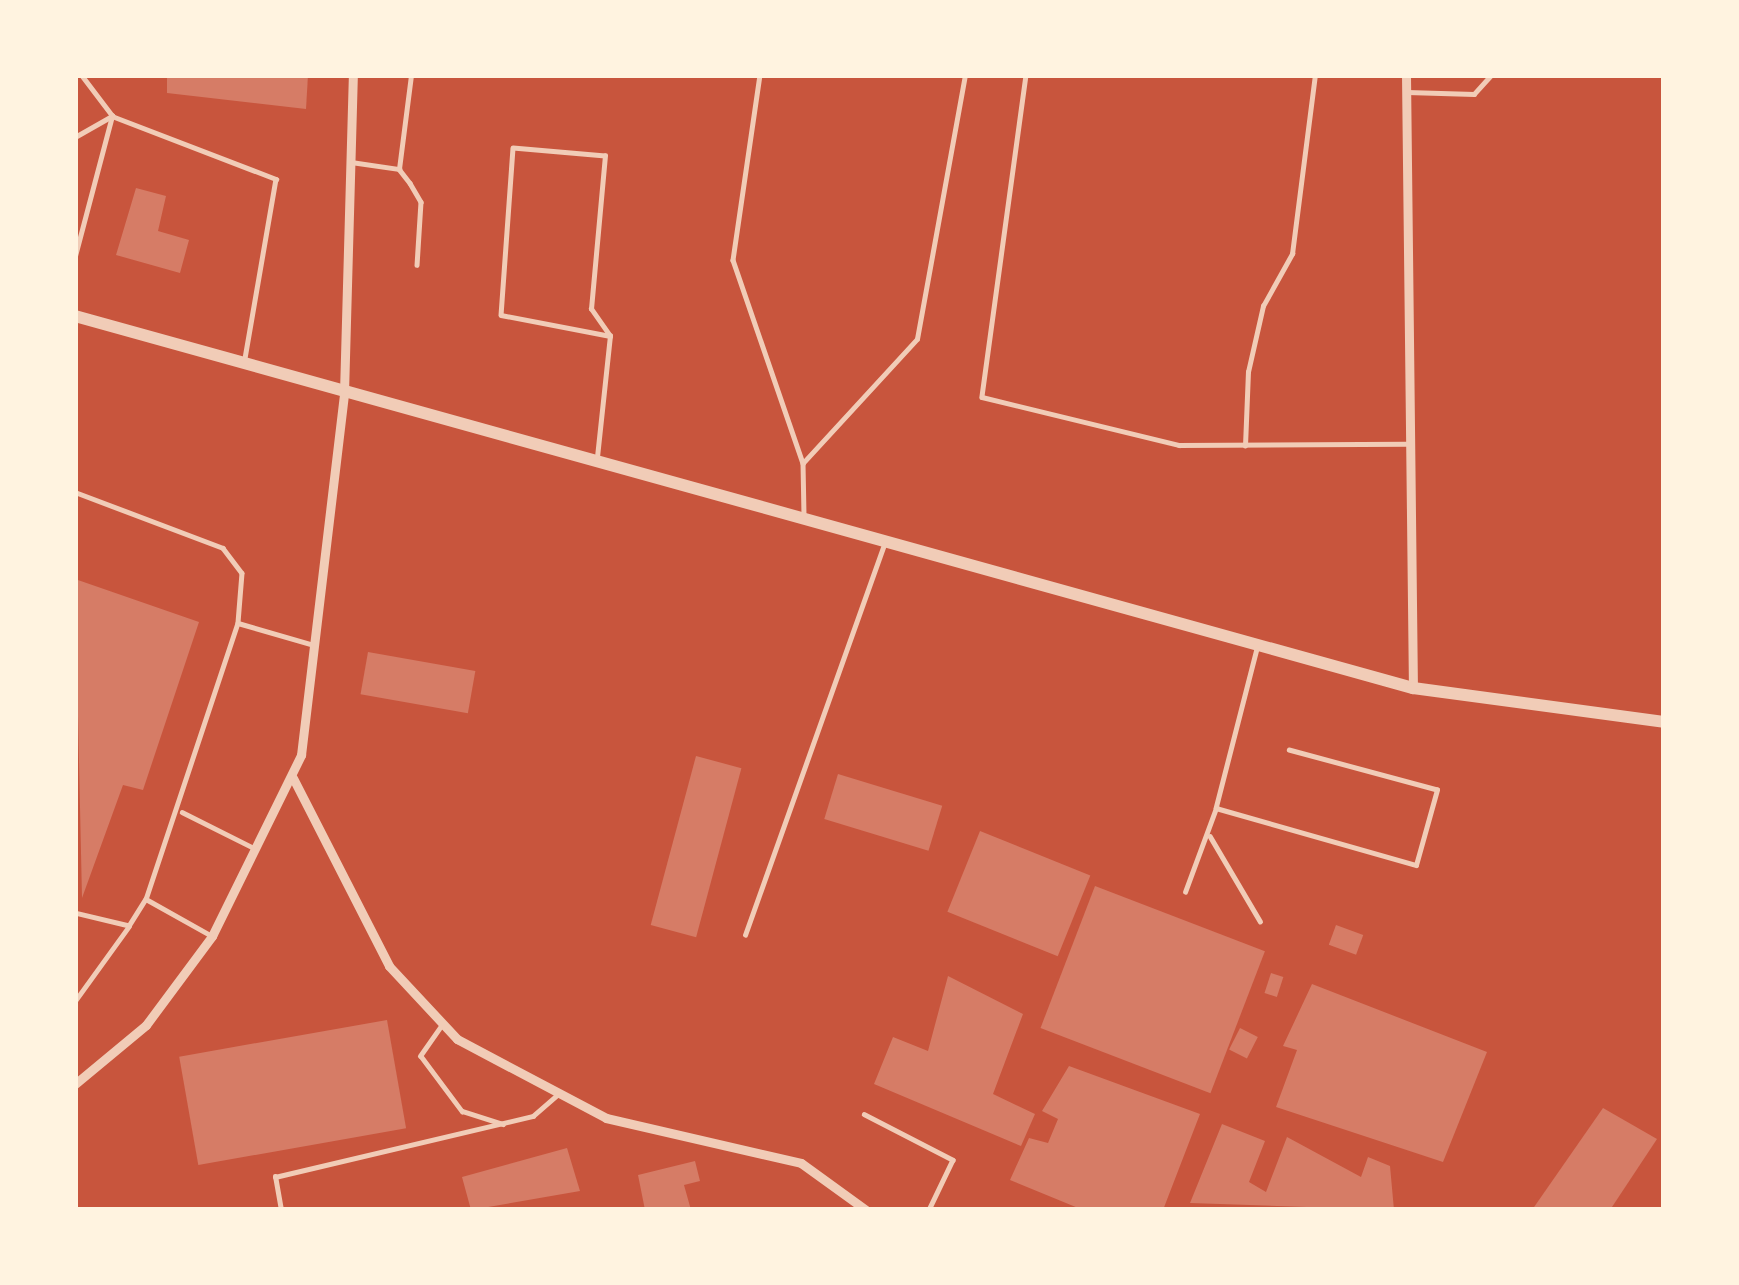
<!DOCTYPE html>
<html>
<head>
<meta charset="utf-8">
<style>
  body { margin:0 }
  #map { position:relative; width:1739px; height:1285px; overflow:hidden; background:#c8553d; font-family:Figtree,sans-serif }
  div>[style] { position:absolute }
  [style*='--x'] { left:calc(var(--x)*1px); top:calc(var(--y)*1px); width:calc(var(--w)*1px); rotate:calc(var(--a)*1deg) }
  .building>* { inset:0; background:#d67c66; transform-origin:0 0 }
  .service>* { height:4.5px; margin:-2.25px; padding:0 2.25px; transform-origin:2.25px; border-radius:2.25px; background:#f1ccb7 }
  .minor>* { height:9px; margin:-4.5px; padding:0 4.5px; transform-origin:4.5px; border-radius:4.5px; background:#f1ccb7 }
  .tertiary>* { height:12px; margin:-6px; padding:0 6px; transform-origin:6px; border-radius:6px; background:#f1ccb7 }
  span { translate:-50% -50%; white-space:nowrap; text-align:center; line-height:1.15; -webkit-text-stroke:10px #fff3e0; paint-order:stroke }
  .frame { position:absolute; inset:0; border:78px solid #fff3e0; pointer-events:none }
</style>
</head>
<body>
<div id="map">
  <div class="building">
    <div style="clip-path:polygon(167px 75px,308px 75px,306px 109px,167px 93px)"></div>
    <div style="clip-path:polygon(136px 188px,166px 196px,158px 231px,189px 240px,180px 273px,116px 255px)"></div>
    <div style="clip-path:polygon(75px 579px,199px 622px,143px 790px,123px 785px,82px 898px)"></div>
    <div style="left:368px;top:652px;width:109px;height:43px;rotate:10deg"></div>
    <div style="left:696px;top:756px;width:47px;height:175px;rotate:15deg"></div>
    <div style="left:838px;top:774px;width:109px;height:47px;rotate:17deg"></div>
    <div style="left:980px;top:831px;width:119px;height:87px;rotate:22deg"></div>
    <div style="left:1095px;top:886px;width:182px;height:152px;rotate:21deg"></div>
    <div style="left:1336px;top:925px;width:29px;height:21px;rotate:20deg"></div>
    <div style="left:1271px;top:973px;width:13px;height:21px;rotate:18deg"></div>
    <div style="clip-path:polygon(948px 976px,1023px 1014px,993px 1094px,1035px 1114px,1021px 1146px,874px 1084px,893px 1037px,928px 1051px)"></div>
    <div style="clip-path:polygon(1312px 984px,1487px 1052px,1443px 1162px,1276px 1107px,1297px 1050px,1283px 1046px)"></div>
    <div style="left:387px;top:1020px;width:110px;height:211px;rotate:80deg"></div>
    <div style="left:1240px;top:1028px;width:20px;height:24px;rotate:27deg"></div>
    <div style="clip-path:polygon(1069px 1066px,1200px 1114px,1163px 1210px,1083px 1210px,1010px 1180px,1029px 1138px,1048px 1143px,1058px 1119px,1042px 1111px)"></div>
    <div style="clip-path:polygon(1603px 1108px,1657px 1139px,1610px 1210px,1532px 1210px)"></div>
    <div style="clip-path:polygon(1222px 1124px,1265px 1141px,1249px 1182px,1266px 1192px,1287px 1137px,1361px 1177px,1368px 1157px,1390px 1166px,1394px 1210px,1190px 1203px)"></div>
    <div style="clip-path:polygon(567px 1148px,580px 1191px,471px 1210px,462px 1177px)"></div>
    <div style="clip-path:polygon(695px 1161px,700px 1181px,684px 1185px,691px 1210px,645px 1210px,638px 1175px)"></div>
  </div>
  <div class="service">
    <div style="--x:760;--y:75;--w:187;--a:98.3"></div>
    <div style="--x:733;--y:260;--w:215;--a:71"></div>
    <div style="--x:803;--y:463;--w:52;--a:88.9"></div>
    <div style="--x:1026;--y:75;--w:325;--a:97.8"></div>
    <div style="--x:982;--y:397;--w:203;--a:13.7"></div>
    <div style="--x:1179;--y:445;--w:228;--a:-0.3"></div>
    <div style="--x:1407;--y:92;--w:67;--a:1.7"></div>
    <div style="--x:1474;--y:94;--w:25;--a:-48"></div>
    <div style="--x:75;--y:137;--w:43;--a:-29.6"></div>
    <div style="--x:112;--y:116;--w:51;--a:-127.1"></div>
    <div style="--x:351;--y:162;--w:49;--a:8.3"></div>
    <div style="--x:399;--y:169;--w:18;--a:52"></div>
    <div style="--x:410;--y:183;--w:22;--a:60"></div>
    <div style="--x:421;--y:202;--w:63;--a:93.6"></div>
    <div style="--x:399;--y:169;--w:95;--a:-82.7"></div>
    <div style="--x:75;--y:256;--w:145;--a:-75.2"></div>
    <div style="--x:112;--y:116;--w:176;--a:21"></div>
    <div style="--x:276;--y:179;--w:183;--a:99.8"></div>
    <div style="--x:1245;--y:446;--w:74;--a:-87.7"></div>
    <div style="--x:1248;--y:372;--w:68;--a:-77.2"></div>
    <div style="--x:1263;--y:306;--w:60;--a:-60.9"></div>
    <div style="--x:1292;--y:254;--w:180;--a:-82.7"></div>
    <div style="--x:597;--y:457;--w:122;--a:-83.9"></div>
    <div style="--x:610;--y:336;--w:33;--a:-125"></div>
    <div style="--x:591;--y:309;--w:154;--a:-84.8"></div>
    <div style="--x:605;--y:156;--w:92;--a:-175"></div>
    <div style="--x:513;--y:148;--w:167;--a:94.1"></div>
    <div style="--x:501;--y:315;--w:111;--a:10.9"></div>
    <div style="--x:803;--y:463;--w:168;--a:-47.4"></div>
    <div style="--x:917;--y:339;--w:268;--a:-79.7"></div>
    <div style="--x:75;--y:492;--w:158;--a:20.7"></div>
    <div style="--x:223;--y:548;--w:31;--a:53"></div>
    <div style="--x:242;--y:573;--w:50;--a:94.6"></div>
    <div style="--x:238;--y:623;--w:291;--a:108.4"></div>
    <div style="--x:146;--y:899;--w:32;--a:122"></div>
    <div style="--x:129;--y:926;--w:56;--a:-166.5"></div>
    <div style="--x:238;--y:623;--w:79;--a:16.1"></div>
    <div style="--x:1258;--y:645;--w:168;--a:104.4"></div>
    <div style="--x:1216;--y:808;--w:208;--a:15.9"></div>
    <div style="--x:1416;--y:865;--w:78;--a:-74.4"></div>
    <div style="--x:1437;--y:790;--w:153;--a:-164.9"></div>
    <div style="--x:182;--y:812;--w:78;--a:26.6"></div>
    <div style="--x:1210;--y:836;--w:99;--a:59.5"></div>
    <div style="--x:1185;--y:892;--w:90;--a:-69.7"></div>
    <div style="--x:146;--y:899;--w:76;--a:29.3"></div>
    <div style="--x:745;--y:935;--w:414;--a:-70.4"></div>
    <div style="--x:75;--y:1001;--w:92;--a:-54.2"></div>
    <div style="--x:443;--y:1024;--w:39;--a:125"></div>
    <div style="--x:421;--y:1056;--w:69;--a:53.3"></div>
    <div style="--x:462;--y:1111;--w:43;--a:17.6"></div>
    <div style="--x:864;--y:1114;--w:100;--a:27.3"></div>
    <div style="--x:953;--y:1160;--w:55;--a:115.6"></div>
    <div style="--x:281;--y:1210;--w:34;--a:-100"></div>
    <div style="--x:275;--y:1177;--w:265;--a:-13.3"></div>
    <div style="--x:533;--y:1116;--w:30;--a:-41"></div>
  </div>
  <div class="minor">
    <div style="--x:1406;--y:75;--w:613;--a:89.35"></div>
    <div style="--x:293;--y:778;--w:211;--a:62.9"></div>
    <div style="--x:389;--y:966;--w:100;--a:47"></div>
    <div style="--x:457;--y:1039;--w:169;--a:27.9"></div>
    <div style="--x:606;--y:1118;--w:200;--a:13"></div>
    <div style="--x:801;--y:1163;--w:80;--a:35.9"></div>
    <div style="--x:75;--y:1084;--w:92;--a:-39.7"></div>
    <div style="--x:146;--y:1025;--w:111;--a:-53.4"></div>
    <div style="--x:212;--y:936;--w:202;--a:-63.8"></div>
    <div style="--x:301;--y:755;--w:365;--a:-83.2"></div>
    <div style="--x:344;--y:393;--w:318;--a:-88.4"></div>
  </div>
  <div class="tertiary">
    <div style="--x:75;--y:316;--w:1389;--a:15.54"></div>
    <div style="--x:1413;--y:688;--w:253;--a:7.7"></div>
  </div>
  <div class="frame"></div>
</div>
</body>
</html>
